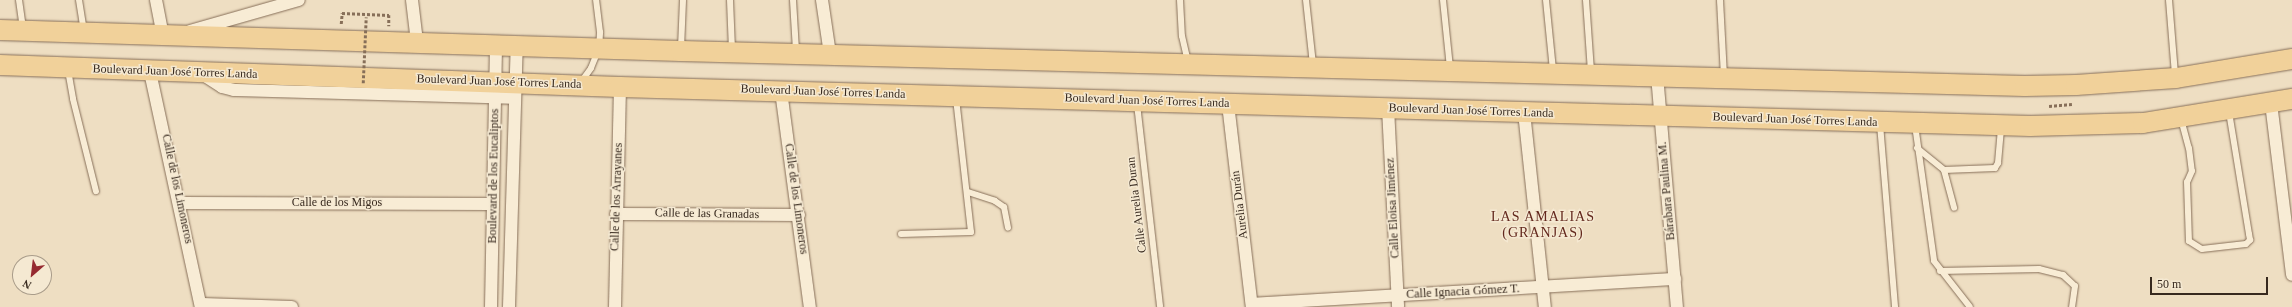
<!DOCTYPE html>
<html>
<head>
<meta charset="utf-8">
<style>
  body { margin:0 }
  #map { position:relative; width:2292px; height:307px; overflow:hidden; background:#eedec2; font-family:Georgia,serif }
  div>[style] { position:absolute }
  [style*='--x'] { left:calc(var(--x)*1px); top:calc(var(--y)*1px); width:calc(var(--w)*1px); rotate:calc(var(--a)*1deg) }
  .path>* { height:2.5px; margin-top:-1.25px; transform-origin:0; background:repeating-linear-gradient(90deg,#876f59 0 3px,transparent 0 5px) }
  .roads { filter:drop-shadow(0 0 1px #876f59) drop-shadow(0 0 1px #876f59) }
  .lane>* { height:6px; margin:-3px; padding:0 3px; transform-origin:3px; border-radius:3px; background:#f8ecd5 }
  .street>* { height:12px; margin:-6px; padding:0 6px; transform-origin:6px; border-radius:6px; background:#f8ecd5 }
  .primary>* { height:20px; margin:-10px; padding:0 10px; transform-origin:10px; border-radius:10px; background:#f1d19a }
  .path-bridge>* { height:2.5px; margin-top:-1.25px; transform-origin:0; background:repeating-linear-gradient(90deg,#876f59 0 3px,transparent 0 5px) }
  span { translate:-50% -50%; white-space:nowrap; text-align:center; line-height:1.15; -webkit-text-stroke:3px #f5e9d2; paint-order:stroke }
  .street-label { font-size:12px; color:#37291e }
  .quarter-label { font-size:14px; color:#63281d; letter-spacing:1px }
  .north { position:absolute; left:12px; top:255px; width:40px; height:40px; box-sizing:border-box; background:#f5e9d2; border:1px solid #a99c8a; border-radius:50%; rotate:208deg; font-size:11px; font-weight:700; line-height:16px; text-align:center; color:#37291e }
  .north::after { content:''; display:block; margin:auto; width:14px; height:18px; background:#962a31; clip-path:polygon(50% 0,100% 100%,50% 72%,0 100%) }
  .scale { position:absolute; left:2150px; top:277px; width:118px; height:18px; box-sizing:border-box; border:2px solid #37291e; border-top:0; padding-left:5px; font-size:12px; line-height:14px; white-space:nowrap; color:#37291e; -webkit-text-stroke:3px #f5e9d2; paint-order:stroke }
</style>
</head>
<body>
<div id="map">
  <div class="path">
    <div style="--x:341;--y:24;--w:11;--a:-85"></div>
    <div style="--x:342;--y:13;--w:47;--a:2.4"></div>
    <div style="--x:389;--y:15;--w:11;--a:90"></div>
    <div style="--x:2049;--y:106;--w:23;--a:-5"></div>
  </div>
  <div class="roads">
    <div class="lane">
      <div style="--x:19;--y:0;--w:28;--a:82"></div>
      <div style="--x:79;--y:0;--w:30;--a:81"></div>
      <div style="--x:730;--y:0;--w:50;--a:87.7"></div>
      <div style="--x:793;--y:0;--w:51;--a:86.6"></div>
      <div style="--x:1180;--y:0;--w:36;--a:87"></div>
      <div style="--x:1182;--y:36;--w:26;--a:77"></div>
      <div style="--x:1306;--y:0;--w:64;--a:83.8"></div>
      <div style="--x:1443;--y:0;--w:68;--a:84.1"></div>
      <div style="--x:1546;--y:0;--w:70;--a:84.3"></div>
      <div style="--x:1586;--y:0;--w:71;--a:86"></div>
      <div style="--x:1720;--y:0;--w:76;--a:87"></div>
      <div style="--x:2169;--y:0;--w:75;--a:85.4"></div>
      <div style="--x:681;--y:48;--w:48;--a:-87.6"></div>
      <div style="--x:68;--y:70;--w:29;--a:80"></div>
      <div style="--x:73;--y:99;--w:95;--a:76"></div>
      <div style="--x:581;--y:82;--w:17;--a:-54"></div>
      <div style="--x:591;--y:68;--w:22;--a:-68"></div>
      <div style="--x:599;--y:48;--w:16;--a:-86"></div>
      <div style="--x:600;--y:32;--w:32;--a:-97"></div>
      <div style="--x:1137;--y:104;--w:204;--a:83.5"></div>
      <div style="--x:2181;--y:119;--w:30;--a:75"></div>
      <div style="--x:2189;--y:148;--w:23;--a:83"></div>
      <div style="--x:2192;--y:171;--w:12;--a:114"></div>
      <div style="--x:2187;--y:182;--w:59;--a:88.1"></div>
      <div style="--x:2189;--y:241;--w:15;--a:32"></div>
      <div style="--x:2202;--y:249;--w:44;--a:-6.5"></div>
      <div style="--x:2246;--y:244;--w:6;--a:-45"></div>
      <div style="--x:2250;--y:240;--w:6;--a:-99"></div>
      <div style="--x:2249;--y:234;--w:124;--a:-99.3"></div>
      <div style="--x:1880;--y:124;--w:184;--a:85.3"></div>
      <div style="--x:1915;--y:125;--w:137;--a:82"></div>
      <div style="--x:1934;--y:261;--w:58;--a:52"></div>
      <div style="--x:1917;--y:148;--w:35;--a:39"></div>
      <div style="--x:1944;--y:170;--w:51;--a:-2.2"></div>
      <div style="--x:1995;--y:168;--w:6;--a:-59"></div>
      <div style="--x:1998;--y:163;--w:35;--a:-85"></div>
      <div style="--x:1944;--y:170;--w:39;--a:75"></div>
      <div style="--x:968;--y:192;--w:28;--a:18"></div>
      <div style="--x:995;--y:201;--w:11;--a:34"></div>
      <div style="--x:1004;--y:207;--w:21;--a:79"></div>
      <div style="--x:901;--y:234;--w:70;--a:-1.6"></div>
      <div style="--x:971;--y:232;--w:134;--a:-96.4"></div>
      <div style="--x:1940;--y:271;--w:99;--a:-1.2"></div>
      <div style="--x:2039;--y:269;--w:25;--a:14"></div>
      <div style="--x:2063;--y:275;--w:16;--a:43"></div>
      <div style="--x:2075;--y:286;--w:21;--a:98"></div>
    </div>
    <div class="street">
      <div style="--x:156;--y:0;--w:36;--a:79"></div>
      <div style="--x:412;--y:0;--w:42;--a:83.2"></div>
      <div style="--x:822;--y:0;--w:55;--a:81.6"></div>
      <div style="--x:190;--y:31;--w:113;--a:-15.9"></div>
      <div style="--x:150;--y:72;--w:240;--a:77.8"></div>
      <div style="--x:202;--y:74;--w:24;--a:33"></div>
      <div style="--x:222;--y:87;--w:12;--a:14"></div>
      <div style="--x:234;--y:90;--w:281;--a:1.6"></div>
      <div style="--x:1657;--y:75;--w:233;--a:85.1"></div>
      <div style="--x:781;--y:91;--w:218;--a:82.4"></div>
      <div style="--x:2271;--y:103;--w:173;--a:83"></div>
      <div style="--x:1228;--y:104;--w:204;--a:83.3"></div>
      <div style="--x:1388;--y:108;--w:199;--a:87.1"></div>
      <div style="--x:1524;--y:112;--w:196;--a:83.9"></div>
      <div style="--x:180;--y:203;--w:313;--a:0.2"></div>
      <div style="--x:616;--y:214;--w:183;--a:0.3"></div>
      <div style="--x:201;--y:304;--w:91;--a:1.9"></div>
      <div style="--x:1252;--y:304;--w:424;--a:-3.4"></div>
      <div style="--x:491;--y:307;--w:263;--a:-88.9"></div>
      <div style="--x:509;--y:307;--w:262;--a:-88.3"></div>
      <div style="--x:615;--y:307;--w:220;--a:-88.7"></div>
    </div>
    <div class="primary">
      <div style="--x:0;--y:30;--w:681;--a:1.77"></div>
      <div style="--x:681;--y:51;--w:1344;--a:1.49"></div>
      <div style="--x:2025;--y:86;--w:51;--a:-1.1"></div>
      <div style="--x:2076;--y:85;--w:100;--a:-4"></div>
      <div style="--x:2176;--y:78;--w:118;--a:-9.3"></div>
      <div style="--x:0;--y:65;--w:620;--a:2.03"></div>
      <div style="--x:620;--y:87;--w:1411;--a:1.58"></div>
      <div style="--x:2030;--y:126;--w:113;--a:-1.5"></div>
      <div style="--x:2143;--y:123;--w:151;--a:-9.2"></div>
    </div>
  </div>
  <div class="path-bridge">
    <div style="--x:363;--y:83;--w:66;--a:-87.4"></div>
  </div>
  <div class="street-label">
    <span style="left:175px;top:72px;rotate:2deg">Boulevard Juan José Torres Landa</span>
    <span style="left:499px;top:82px;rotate:2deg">Boulevard Juan José Torres Landa</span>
    <span style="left:823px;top:92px;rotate:2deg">Boulevard Juan José Torres Landa</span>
    <span style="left:1147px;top:101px;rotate:2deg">Boulevard Juan José Torres Landa</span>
    <span style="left:1471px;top:111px;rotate:2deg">Boulevard Juan José Torres Landa</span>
    <span style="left:1795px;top:120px;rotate:2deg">Boulevard Juan José Torres Landa</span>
    <span style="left:494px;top:176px;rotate:-89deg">Boulevard de los Eucaliptos</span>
    <span style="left:177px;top:189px;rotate:78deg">Calle de los Limoneros</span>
    <span style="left:1667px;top:191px;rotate:-95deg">Bárabara Paulina M.</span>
    <span style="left:617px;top:197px;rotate:-88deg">Calle de los Arrayanes</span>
    <span style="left:796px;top:199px;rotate:82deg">Calle de los Limoneros</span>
    <span style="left:337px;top:203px">Calle de los Migos</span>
    <span style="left:1137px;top:205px;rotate:-97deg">Calle Aurelia Duran</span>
    <span style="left:1240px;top:205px;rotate:-97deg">Aurelia Durán</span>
    <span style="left:1393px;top:208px;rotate:-93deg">Calle Eloisa Jiménez</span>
    <span style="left:707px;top:214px;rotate:1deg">Calle de las Granadas</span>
    <span style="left:1463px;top:292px;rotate:-3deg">Calle Ignacia Gómez T.</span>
  </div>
  <div class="quarter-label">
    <span style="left:1543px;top:225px">LAS AMALIAS<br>(GRANJAS)</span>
  </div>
  <div class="north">N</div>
  <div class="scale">50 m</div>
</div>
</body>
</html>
